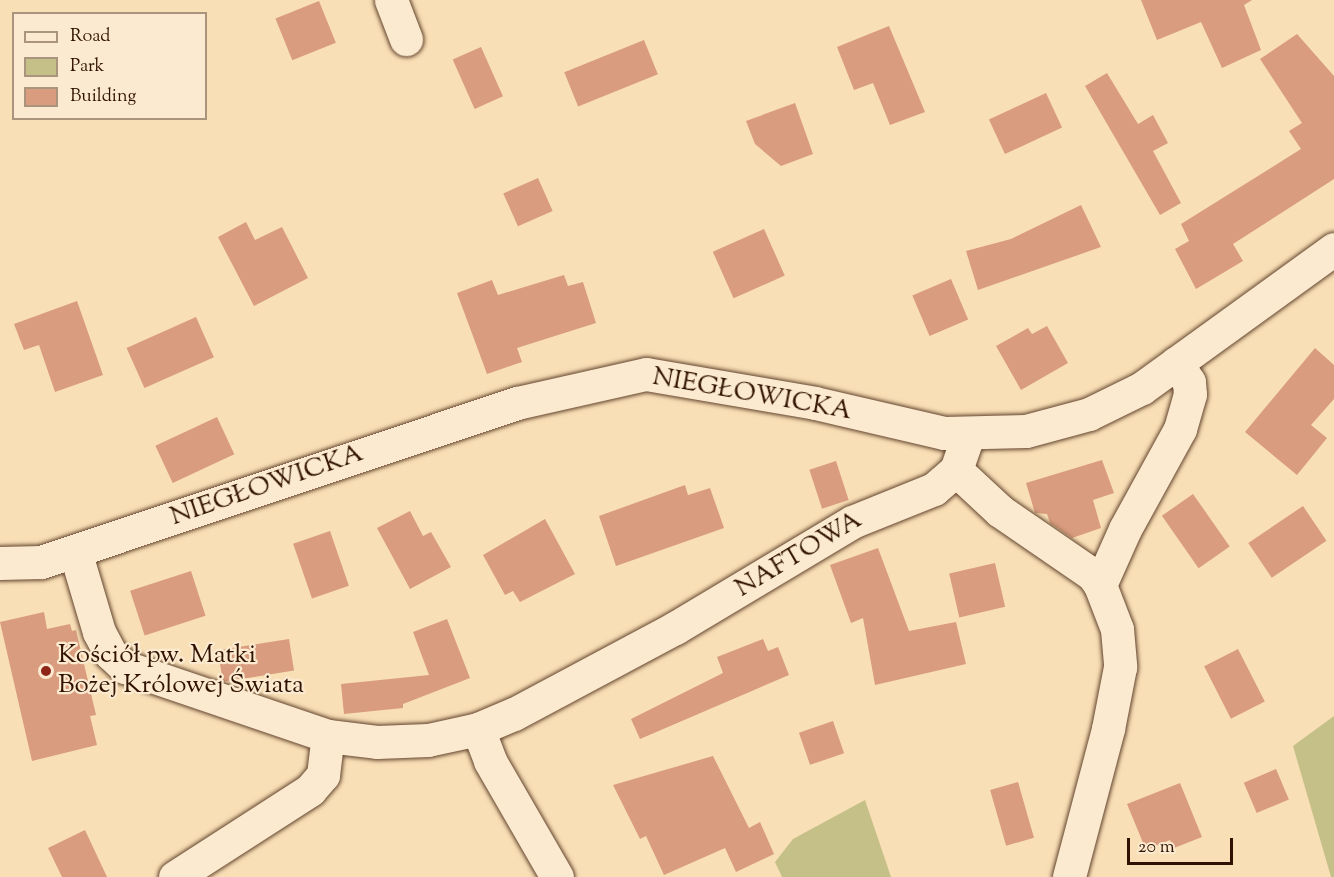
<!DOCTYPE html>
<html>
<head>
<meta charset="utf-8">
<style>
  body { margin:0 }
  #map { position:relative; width:1334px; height:877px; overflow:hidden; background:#f9dfb6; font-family:"Sorts Mill Goudy",serif }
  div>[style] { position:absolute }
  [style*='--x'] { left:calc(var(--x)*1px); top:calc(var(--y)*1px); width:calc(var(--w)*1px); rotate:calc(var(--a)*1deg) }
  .green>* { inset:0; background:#c5c088 }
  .building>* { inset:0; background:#d99c7e; transform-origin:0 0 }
  .roads { filter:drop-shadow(0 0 2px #63452e) drop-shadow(0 0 2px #63452e) }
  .minor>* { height:33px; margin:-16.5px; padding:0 16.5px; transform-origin:16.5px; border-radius:16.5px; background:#fbead0 }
  .dots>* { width:16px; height:16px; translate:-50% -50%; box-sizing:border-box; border:3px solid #fbead0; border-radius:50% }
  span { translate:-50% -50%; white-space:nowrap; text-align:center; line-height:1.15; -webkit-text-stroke:4.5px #fbead0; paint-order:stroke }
  .street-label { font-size:26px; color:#311200 }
  .poi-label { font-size:26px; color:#311200 }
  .left { translate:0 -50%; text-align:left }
  .legend { position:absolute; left:12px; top:12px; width:195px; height:108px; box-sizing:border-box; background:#fbead0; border:2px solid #aa947d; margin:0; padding:8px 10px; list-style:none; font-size:18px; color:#311200 }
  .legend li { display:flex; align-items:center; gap:12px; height:30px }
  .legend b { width:30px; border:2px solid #aa947d }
  .scale { position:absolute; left:1127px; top:838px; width:106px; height:27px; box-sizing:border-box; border:3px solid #311200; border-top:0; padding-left:8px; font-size:18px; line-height:21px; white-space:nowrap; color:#311200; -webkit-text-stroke:4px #fbead0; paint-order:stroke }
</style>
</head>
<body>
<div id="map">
  <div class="green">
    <div style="clip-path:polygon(1334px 716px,1334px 877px,1331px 877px,1293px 746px)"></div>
    <div style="clip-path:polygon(865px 800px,891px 877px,782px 877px,775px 862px,793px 839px)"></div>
  </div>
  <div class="building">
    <div style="clip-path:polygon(1141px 0,1252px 0,1244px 5px,1261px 50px,1222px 68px,1201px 22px,1157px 40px)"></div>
    <div style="left:319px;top:1px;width:45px;height:47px;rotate:68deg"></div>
    <div style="clip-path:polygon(889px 26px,925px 112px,890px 125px,873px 83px,854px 90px,837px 47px)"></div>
    <div style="clip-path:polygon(1297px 34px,1334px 76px,1334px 179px,1233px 244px,1243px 261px,1196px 289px,1175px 249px,1189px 241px,1181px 224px,1301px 149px,1289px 131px,1302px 123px,1260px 59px)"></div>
    <div style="left:644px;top:40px;width:37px;height:86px;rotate:68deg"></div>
    <div style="left:481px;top:47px;width:54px;height:31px;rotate:66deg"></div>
    <div style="clip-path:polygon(1107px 73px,1138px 124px,1153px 115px,1168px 143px,1153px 151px,1181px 203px,1160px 215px,1085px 86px)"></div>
    <div style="left:1046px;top:93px;width:38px;height:63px;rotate:65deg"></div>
    <div style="clip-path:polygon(795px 103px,813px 154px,781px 166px,755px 144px,746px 121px)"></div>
    <div style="left:538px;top:178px;width:36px;height:38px;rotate:66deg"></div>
    <div style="clip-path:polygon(1081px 205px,1101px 247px,978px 290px,966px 251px,1011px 239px)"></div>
    <div style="clip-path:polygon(246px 222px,255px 240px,282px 227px,308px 278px,254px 306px,218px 237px)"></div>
    <div style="left:764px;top:229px;width:51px;height:56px;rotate:66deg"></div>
    <div style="clip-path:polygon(564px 275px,568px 286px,583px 282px,596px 323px,517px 348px,522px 362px,487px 374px,457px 293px,492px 280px,498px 295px)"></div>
    <div style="left:951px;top:279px;width:44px;height:42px;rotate:67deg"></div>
    <div style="clip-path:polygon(77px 301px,103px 375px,55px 392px,39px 345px,24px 350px,14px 324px)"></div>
    <div style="left:196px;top:317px;width:44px;height:76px;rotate:66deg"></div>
    <div style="clip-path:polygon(1047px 326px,1068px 363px,1021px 390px,996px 346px,1028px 328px,1032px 334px)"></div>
    <div style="clip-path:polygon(1315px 348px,1334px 365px,1334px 399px,1311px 425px,1327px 438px,1297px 475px,1245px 432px)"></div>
    <div style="left:217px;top:417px;width:41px;height:68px;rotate:65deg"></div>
    <div style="clip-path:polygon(1102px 460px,1114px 493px,1093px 500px,1101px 528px,1072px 538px,1050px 523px,1047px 514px,1035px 513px,1026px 483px)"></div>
    <div style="left:836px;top:461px;width:41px;height:28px;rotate:72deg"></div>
    <div style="clip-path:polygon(685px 485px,688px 495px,710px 488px,724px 528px,616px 566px,599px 516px)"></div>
    <div style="left:1193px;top:494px;width:64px;height:38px;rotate:55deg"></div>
    <div style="left:1303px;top:506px;width:42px;height:66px;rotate:56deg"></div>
    <div style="clip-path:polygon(410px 511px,423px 536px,431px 532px,451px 567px,410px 589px,377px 528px)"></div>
    <div style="clip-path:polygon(545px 519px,575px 574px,520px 602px,513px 591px,505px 595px,483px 555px)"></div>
    <div style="left:330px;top:531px;width:58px;height:39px;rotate:71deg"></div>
    <div style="clip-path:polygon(878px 548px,909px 631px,956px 622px,966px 664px,875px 685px,863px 618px,851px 623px,830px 565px)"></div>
    <div style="left:995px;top:563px;width:45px;height:47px;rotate:77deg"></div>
    <div style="left:191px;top:571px;width:47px;height:64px;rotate:72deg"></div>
    <div style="clip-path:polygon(44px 612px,47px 629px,70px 624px,72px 631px,76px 630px,96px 715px,90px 716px,97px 745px,32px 761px,0 622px)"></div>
    <div style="clip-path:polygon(447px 619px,470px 678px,403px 704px,403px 708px,344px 714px,341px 684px,429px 675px,413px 632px)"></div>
    <div style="left:289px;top:639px;width:32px;height:72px;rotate:81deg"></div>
    <div style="clip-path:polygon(763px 639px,768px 651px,778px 647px,789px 675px,640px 739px,631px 719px,723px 673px,717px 657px)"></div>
    <div style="left:1238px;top:649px;width:59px;height:38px;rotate:63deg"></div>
    <div style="left:833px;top:721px;width:34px;height:36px;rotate:71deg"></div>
    <div style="clip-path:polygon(713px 756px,749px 828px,760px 822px,774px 854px,736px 872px,725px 848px,664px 875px,646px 836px,640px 839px,613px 785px)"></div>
    <div style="left:1276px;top:769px;width:33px;height:35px;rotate:67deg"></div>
    <div style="left:1018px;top:782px;width:58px;height:29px;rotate:74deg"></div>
    <div style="clip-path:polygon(1180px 783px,1202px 837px,1174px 848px,1170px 840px,1146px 850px,1127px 804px)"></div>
    <div style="clip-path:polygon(85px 830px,107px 877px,62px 877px,48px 848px)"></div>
  </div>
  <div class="roads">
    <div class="minor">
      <div style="--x:391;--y:0;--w:42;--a:69"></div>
      <div style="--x:956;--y:470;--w:60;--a:43"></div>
      <div style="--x:1000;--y:511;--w:113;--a:34.5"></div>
      <div style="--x:1093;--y:575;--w:12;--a:55"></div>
      <div style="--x:1100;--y:585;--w:47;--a:68.9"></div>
      <div style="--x:1117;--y:629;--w:38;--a:85"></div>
      <div style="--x:1120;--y:667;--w:63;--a:101"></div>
      <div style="--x:1108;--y:729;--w:153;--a:104.8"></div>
      <div style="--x:75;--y:551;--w:84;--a:73.5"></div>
      <div style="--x:99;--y:632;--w:24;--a:62"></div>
      <div style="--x:110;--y:653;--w:21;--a:43"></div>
      <div style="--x:125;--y:667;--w:214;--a:18.8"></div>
      <div style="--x:328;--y:736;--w:49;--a:7"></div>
      <div style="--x:377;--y:742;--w:51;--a:-2.2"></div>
      <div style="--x:428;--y:740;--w:51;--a:-12.4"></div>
      <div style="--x:478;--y:729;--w:39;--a:-23"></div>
      <div style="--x:514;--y:714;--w:183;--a:-28.1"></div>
      <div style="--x:675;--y:628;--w:206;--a:-30.9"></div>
      <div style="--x:852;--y:522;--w:88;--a:-21.9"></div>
      <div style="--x:934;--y:489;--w:29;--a:-41"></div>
      <div style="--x:956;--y:470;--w:37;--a:-71"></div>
      <div style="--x:0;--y:563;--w:41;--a:-1.4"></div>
      <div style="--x:41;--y:562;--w:502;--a:-18.47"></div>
      <div style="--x:517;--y:403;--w:132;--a:-12.7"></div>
      <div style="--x:646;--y:374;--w:171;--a:9.7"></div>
      <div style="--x:815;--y:403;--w:132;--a:13.1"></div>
      <div style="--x:944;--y:433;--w:82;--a:-1.4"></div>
      <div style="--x:1026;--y:431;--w:65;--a:-15.1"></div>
      <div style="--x:1089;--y:414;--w:59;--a:-26.1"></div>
      <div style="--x:1142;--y:388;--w:237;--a:-35.9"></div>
      <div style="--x:1100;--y:585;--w:61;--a:-65.9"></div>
      <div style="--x:1125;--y:529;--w:114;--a:-61.2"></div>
      <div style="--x:1180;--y:429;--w:36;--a:-74"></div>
      <div style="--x:1190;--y:394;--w:12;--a:-95"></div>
      <div style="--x:1189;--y:382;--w:23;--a:-124"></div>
      <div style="--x:478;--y:729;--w:34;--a:69"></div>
      <div style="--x:490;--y:761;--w:134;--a:60"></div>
      <div style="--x:175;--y:877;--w:161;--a:-32.8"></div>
      <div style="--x:310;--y:790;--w:20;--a:-49"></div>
      <div style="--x:323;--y:775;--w:39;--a:-83"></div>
    </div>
  </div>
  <div class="dots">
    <div style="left:46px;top:671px;background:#8f2418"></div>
  </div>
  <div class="street-label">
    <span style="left:752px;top:395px;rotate:10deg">NIEGŁOWICKA</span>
    <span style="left:267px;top:486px;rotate:-19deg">NIEGŁOWICKA</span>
    <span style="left:799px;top:555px;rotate:-31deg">NAFTOWA</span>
  </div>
  <div class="poi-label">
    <span class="left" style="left:58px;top:671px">Kościół pw. Matki<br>Bożej Królowej Świata</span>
  </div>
  <ul class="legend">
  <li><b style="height:8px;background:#fbead0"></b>Road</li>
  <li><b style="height:16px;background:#c5c088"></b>Park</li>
  <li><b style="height:16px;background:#d99c7e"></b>Building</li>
  </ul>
  <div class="scale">20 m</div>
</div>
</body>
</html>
